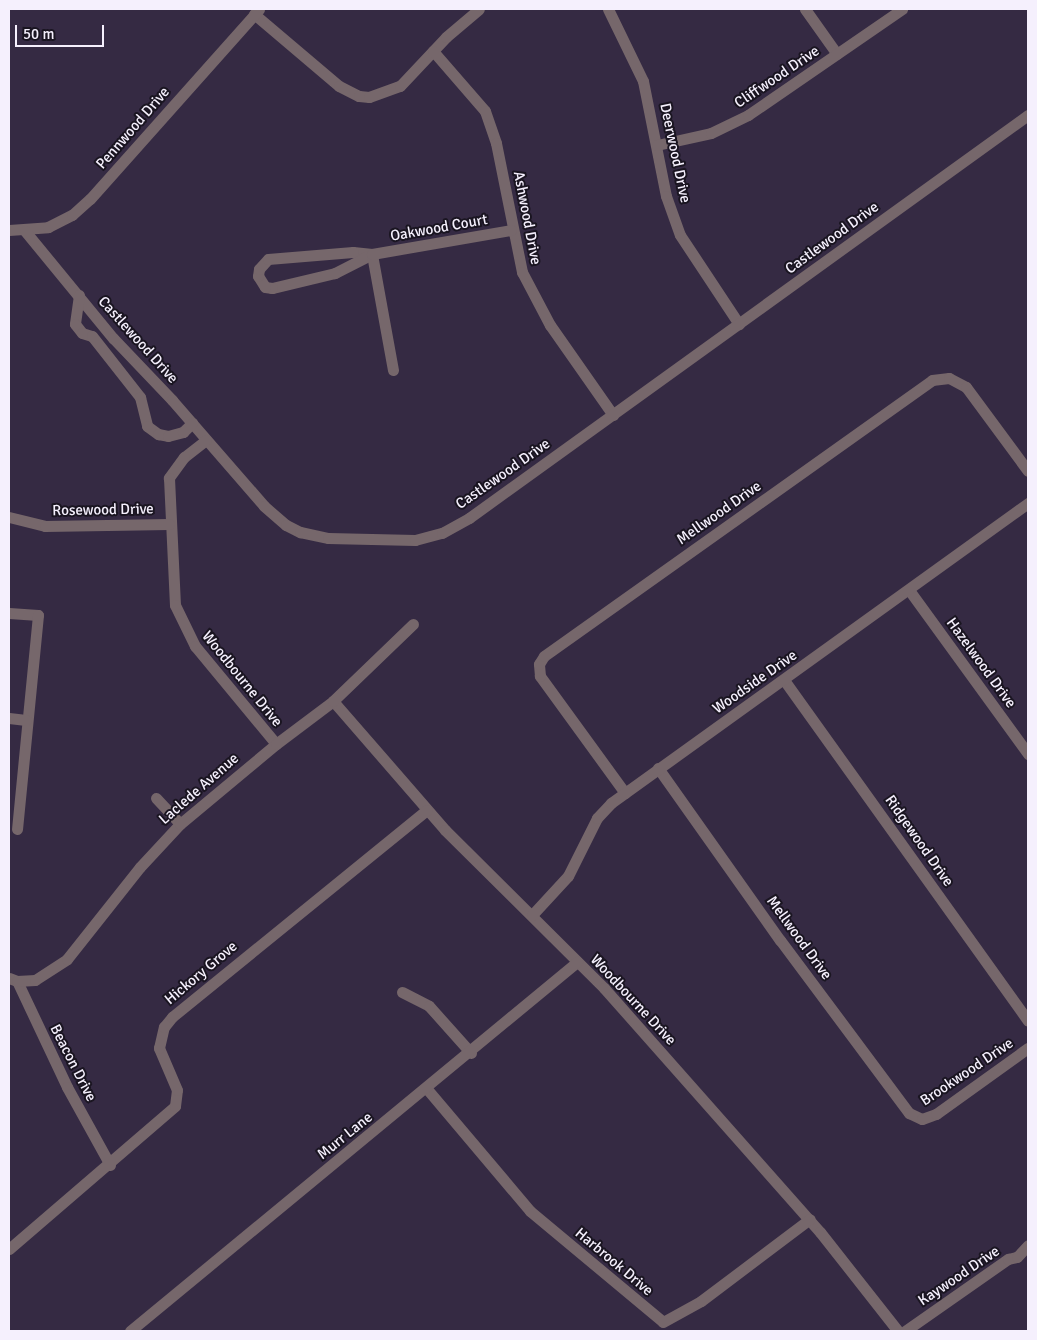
<!DOCTYPE html>
<html>
<head>
<meta charset="utf-8">
<style>
  body { margin:0 }
  #map { position:relative; width:1037px; height:1340px; overflow:hidden; background:#352a43; font-family:Signika,sans-serif }
  div>[style] { position:absolute }
  [style*='--x'] { left:calc(var(--x)*1px); top:calc(var(--y)*1px); width:calc(var(--w)*1px); rotate:calc(var(--a)*1deg) }
  .minor>* { height:11px; margin:-5.5px; padding:0 5.5px; transform-origin:5.5px; border-radius:5.5px; background:#76676b }
  span { translate:-50% -50%; white-space:nowrap; text-align:center; line-height:1.15; -webkit-text-stroke:4px #1a1521; paint-order:stroke }
  .street-label { font-size:15px; color:#f5f0fd }
  .frame { position:absolute; inset:0; border:10px solid #f5f0fd; pointer-events:none }
  .scale { position:absolute; left:15px; top:25px; width:89px; height:22px; box-sizing:border-box; border:2px solid #f5f0fd; border-top:0; padding-left:6px; font-size:15px; line-height:18px; white-space:nowrap; color:#f5f0fd; -webkit-text-stroke:4px #1a1521; paint-order:stroke }
</style>
</head>
<body>
<div id="map">
  <div class="minor">
    <div style="--x:608;--y:9;--w:80;--a:64.1"></div>
    <div style="--x:643;--y:81;--w:117;--a:78.7"></div>
    <div style="--x:666;--y:196;--w:41;--a:70.3"></div>
    <div style="--x:680;--y:235;--w:107;--a:56.5"></div>
    <div style="--x:805;--y:9;--w:55;--a:54.6"></div>
    <div style="--x:254;--y:14;--w:111;--a:40.3"></div>
    <div style="--x:339;--y:86;--w:22;--a:27"></div>
    <div style="--x:359;--y:96;--w:10;--a:6"></div>
    <div style="--x:369;--y:97;--w:33;--a:-20"></div>
    <div style="--x:400;--y:86;--w:67;--a:-46.8"></div>
    <div style="--x:446;--y:37;--w:43;--a:-40.3"></div>
    <div style="--x:433;--y:51;--w:79;--a:49.1"></div>
    <div style="--x:485;--y:111;--w:34;--a:71"></div>
    <div style="--x:496;--y:143;--w:132;--a:78.6"></div>
    <div style="--x:522;--y:272;--w:60;--a:62.2"></div>
    <div style="--x:550;--y:325;--w:110;--a:55"></div>
    <div style="--x:657;--y:145;--w:55;--a:-12.5"></div>
    <div style="--x:711;--y:133;--w:41;--a:-25.9"></div>
    <div style="--x:748;--y:115;--w:187;--a:-34.5"></div>
    <div style="--x:9;--y:230;--w:39;--a:-4"></div>
    <div style="--x:48;--y:227;--w:27;--a:-27"></div>
    <div style="--x:72;--y:215;--w:24;--a:-42"></div>
    <div style="--x:90;--y:199;--w:254;--a:-48.3"></div>
    <div style="--x:25;--y:231;--w:139;--a:50.6"></div>
    <div style="--x:113;--y:338;--w:86;--a:46.4"></div>
    <div style="--x:172;--y:400;--w:140;--a:49"></div>
    <div style="--x:264;--y:506;--w:29;--a:41"></div>
    <div style="--x:286;--y:525;--w:16;--a:27"></div>
    <div style="--x:300;--y:532;--w:29;--a:12"></div>
    <div style="--x:328;--y:538;--w:87;--a:1.3"></div>
    <div style="--x:415;--y:540;--w:28;--a:-15"></div>
    <div style="--x:442;--y:533;--w:31;--a:-29"></div>
    <div style="--x:469;--y:518;--w:689;--a:-35.79"></div>
    <div style="--x:353;--y:252;--w:19;--a:6"></div>
    <div style="--x:372;--y:254;--w:42;--a:152.8"></div>
    <div style="--x:335;--y:273;--w:65;--a:166.6"></div>
    <div style="--x:272;--y:288;--w:7;--a:-172"></div>
    <div style="--x:265;--y:287;--w:13;--a:-122"></div>
    <div style="--x:258;--y:276;--w:7;--a:-82"></div>
    <div style="--x:259;--y:269;--w:13;--a:-48"></div>
    <div style="--x:268;--y:259;--w:85;--a:-4.7"></div>
    <div style="--x:79;--y:295;--w:29;--a:98"></div>
    <div style="--x:75;--y:324;--w:11;--a:52"></div>
    <div style="--x:82;--y:333;--w:10;--a:17"></div>
    <div style="--x:92;--y:336;--w:78;--a:51.8"></div>
    <div style="--x:140;--y:397;--w:30;--a:76"></div>
    <div style="--x:147;--y:426;--w:14;--a:36"></div>
    <div style="--x:158;--y:434;--w:10;--a:11"></div>
    <div style="--x:168;--y:436;--w:16;--a:-15"></div>
    <div style="--x:183;--y:432;--w:13;--a:-45"></div>
    <div style="--x:393;--y:370;--w:118;--a:-100.3"></div>
    <div style="--x:372;--y:254;--w:141;--a:-9.8"></div>
    <div style="--x:206;--y:440;--w:28;--a:142"></div>
    <div style="--x:184;--y:457;--w:26;--a:126"></div>
    <div style="--x:169;--y:478;--w:127;--a:87.3"></div>
    <div style="--x:175;--y:605;--w:46;--a:64"></div>
    <div style="--x:195;--y:646;--w:127;--a:50.4"></div>
    <div style="--x:9;--y:517;--w:37;--a:14"></div>
    <div style="--x:45;--y:526;--w:124;--a:-0.9"></div>
    <div style="--x:909;--y:590;--w:203;--a:54"></div>
    <div style="--x:9;--y:613;--w:29;--a:4"></div>
    <div style="--x:38;--y:615;--w:215;--a:95.6"></div>
    <div style="--x:784;--y:680;--w:419;--a:54.4"></div>
    <div style="--x:333;--y:701;--w:171;--a:49"></div>
    <div style="--x:445;--y:830;--w:224;--a:44.8"></div>
    <div style="--x:604;--y:988;--w:326;--a:48.5"></div>
    <div style="--x:820;--y:1232;--w:126;--a:51.8"></div>
    <div style="--x:9;--y:718;--w:17;--a:7"></div>
    <div style="--x:658;--y:768;--w:211;--a:54.7"></div>
    <div style="--x:780;--y:940;--w:216;--a:53.3"></div>
    <div style="--x:909;--y:1113;--w:14;--a:25"></div>
    <div style="--x:922;--y:1119;--w:15;--a:-20"></div>
    <div style="--x:936;--y:1114;--w:113;--a:-35.7"></div>
    <div style="--x:625;--y:793;--w:145;--a:-126"></div>
    <div style="--x:540;--y:676;--w:12;--a:-95"></div>
    <div style="--x:539;--y:664;--w:9;--a:-58"></div>
    <div style="--x:544;--y:656;--w:476;--a:-35.4"></div>
    <div style="--x:932;--y:380;--w:17;--a:-7"></div>
    <div style="--x:949;--y:378;--w:19;--a:28"></div>
    <div style="--x:966;--y:387;--w:104;--a:53.6"></div>
    <div style="--x:156;--y:798;--w:35;--a:47"></div>
    <div style="--x:532;--y:915;--w:53;--a:-47.3"></div>
    <div style="--x:568;--y:876;--w:65;--a:-63.4"></div>
    <div style="--x:597;--y:818;--w:21;--a:-47"></div>
    <div style="--x:611;--y:803;--w:514;--a:-35.73"></div>
    <div style="--x:9;--y:978;--w:9;--a:21"></div>
    <div style="--x:17;--y:981;--w:117;--a:64.7"></div>
    <div style="--x:67;--y:1087;--w:89;--a:61.1"></div>
    <div style="--x:17;--y:981;--w:18;--a:-3"></div>
    <div style="--x:35;--y:980;--w:38;--a:-33"></div>
    <div style="--x:67;--y:959;--w:117;--a:-51.6"></div>
    <div style="--x:140;--y:867;--w:59;--a:-47.1"></div>
    <div style="--x:180;--y:824;--w:125;--a:-39.8"></div>
    <div style="--x:276;--y:744;--w:71;--a:-37"></div>
    <div style="--x:333;--y:701;--w:111;--a:-43.9"></div>
    <div style="--x:402;--y:992;--w:30;--a:27"></div>
    <div style="--x:429;--y:1006;--w:63;--a:48.2"></div>
    <div style="--x:427;--y:1089;--w:160;--a:49.8"></div>
    <div style="--x:530;--y:1211;--w:173;--a:39.8"></div>
    <div style="--x:663;--y:1322;--w:43;--a:-28.9"></div>
    <div style="--x:701;--y:1301;--w:136;--a:-37"></div>
    <div style="--x:9;--y:1249;--w:219;--a:-40.7"></div>
    <div style="--x:175;--y:1106;--w:16;--a:-83"></div>
    <div style="--x:177;--y:1090;--w:46;--a:-113.2"></div>
    <div style="--x:159;--y:1048;--w:22;--a:-77"></div>
    <div style="--x:164;--y:1027;--w:13;--a:-51"></div>
    <div style="--x:172;--y:1017;--w:328;--a:-39.1"></div>
    <div style="--x:130;--y:1331;--w:580;--a:-39.54"></div>
    <div style="--x:905;--y:1331;--w:126;--a:-35"></div>
    <div style="--x:1008;--y:1259;--w:9;--a:-13"></div>
    <div style="--x:1017;--y:1257;--w:16;--a:-47"></div>
  </div>
  <div class="street-label">
    <span style="left:777px;top:77px;rotate:-34deg">Cliffwood Drive</span>
    <span style="left:133px;top:128px;rotate:-49deg">Pennwood Drive</span>
    <span style="left:675px;top:153px;rotate:78deg">Deerwood Drive</span>
    <span style="left:527px;top:218px;rotate:79deg">Ashwood Drive</span>
    <span style="left:439px;top:228px;rotate:-10deg">Oakwood Court</span>
    <span style="left:832px;top:238px;rotate:-36deg">Castlewood Drive</span>
    <span style="left:138px;top:340px;rotate:48deg">Castlewood Drive</span>
    <span style="left:503px;top:474px;rotate:-35deg">Castlewood Drive</span>
    <span style="left:103px;top:510px;rotate:-1deg">Rosewood Drive</span>
    <span style="left:719px;top:513px;rotate:-35deg">Mellwood Drive</span>
    <span style="left:981px;top:663px;rotate:54deg">Hazelwood Drive</span>
    <span style="left:242px;top:679px;rotate:51deg">Woodbourne Drive</span>
    <span style="left:755px;top:682px;rotate:-35deg">Woodside Drive</span>
    <span style="left:199px;top:789px;rotate:-41deg">Laclede Avenue</span>
    <span style="left:919px;top:841px;rotate:55deg">Ridgewood Drive</span>
    <span style="left:799px;top:938px;rotate:54deg">Mellwood Drive</span>
    <span style="left:201px;top:973px;rotate:-40deg">Hickory Grove</span>
    <span style="left:633px;top:1000px;rotate:47deg">Woodbourne Drive</span>
    <span style="left:73px;top:1063px;rotate:63deg">Beacon Drive</span>
    <span style="left:967px;top:1072px;rotate:-34deg">Brookwood Drive</span>
    <span style="left:345px;top:1136px;rotate:-39deg">Murr Lane</span>
    <span style="left:614px;top:1262px;rotate:40deg">Harbrook Drive</span>
    <span style="left:959px;top:1276px;rotate:-34deg">Kaywood Drive</span>
  </div>
  <div class="frame"></div>
  <div class="scale">50 m</div>
</div>
</body>
</html>
